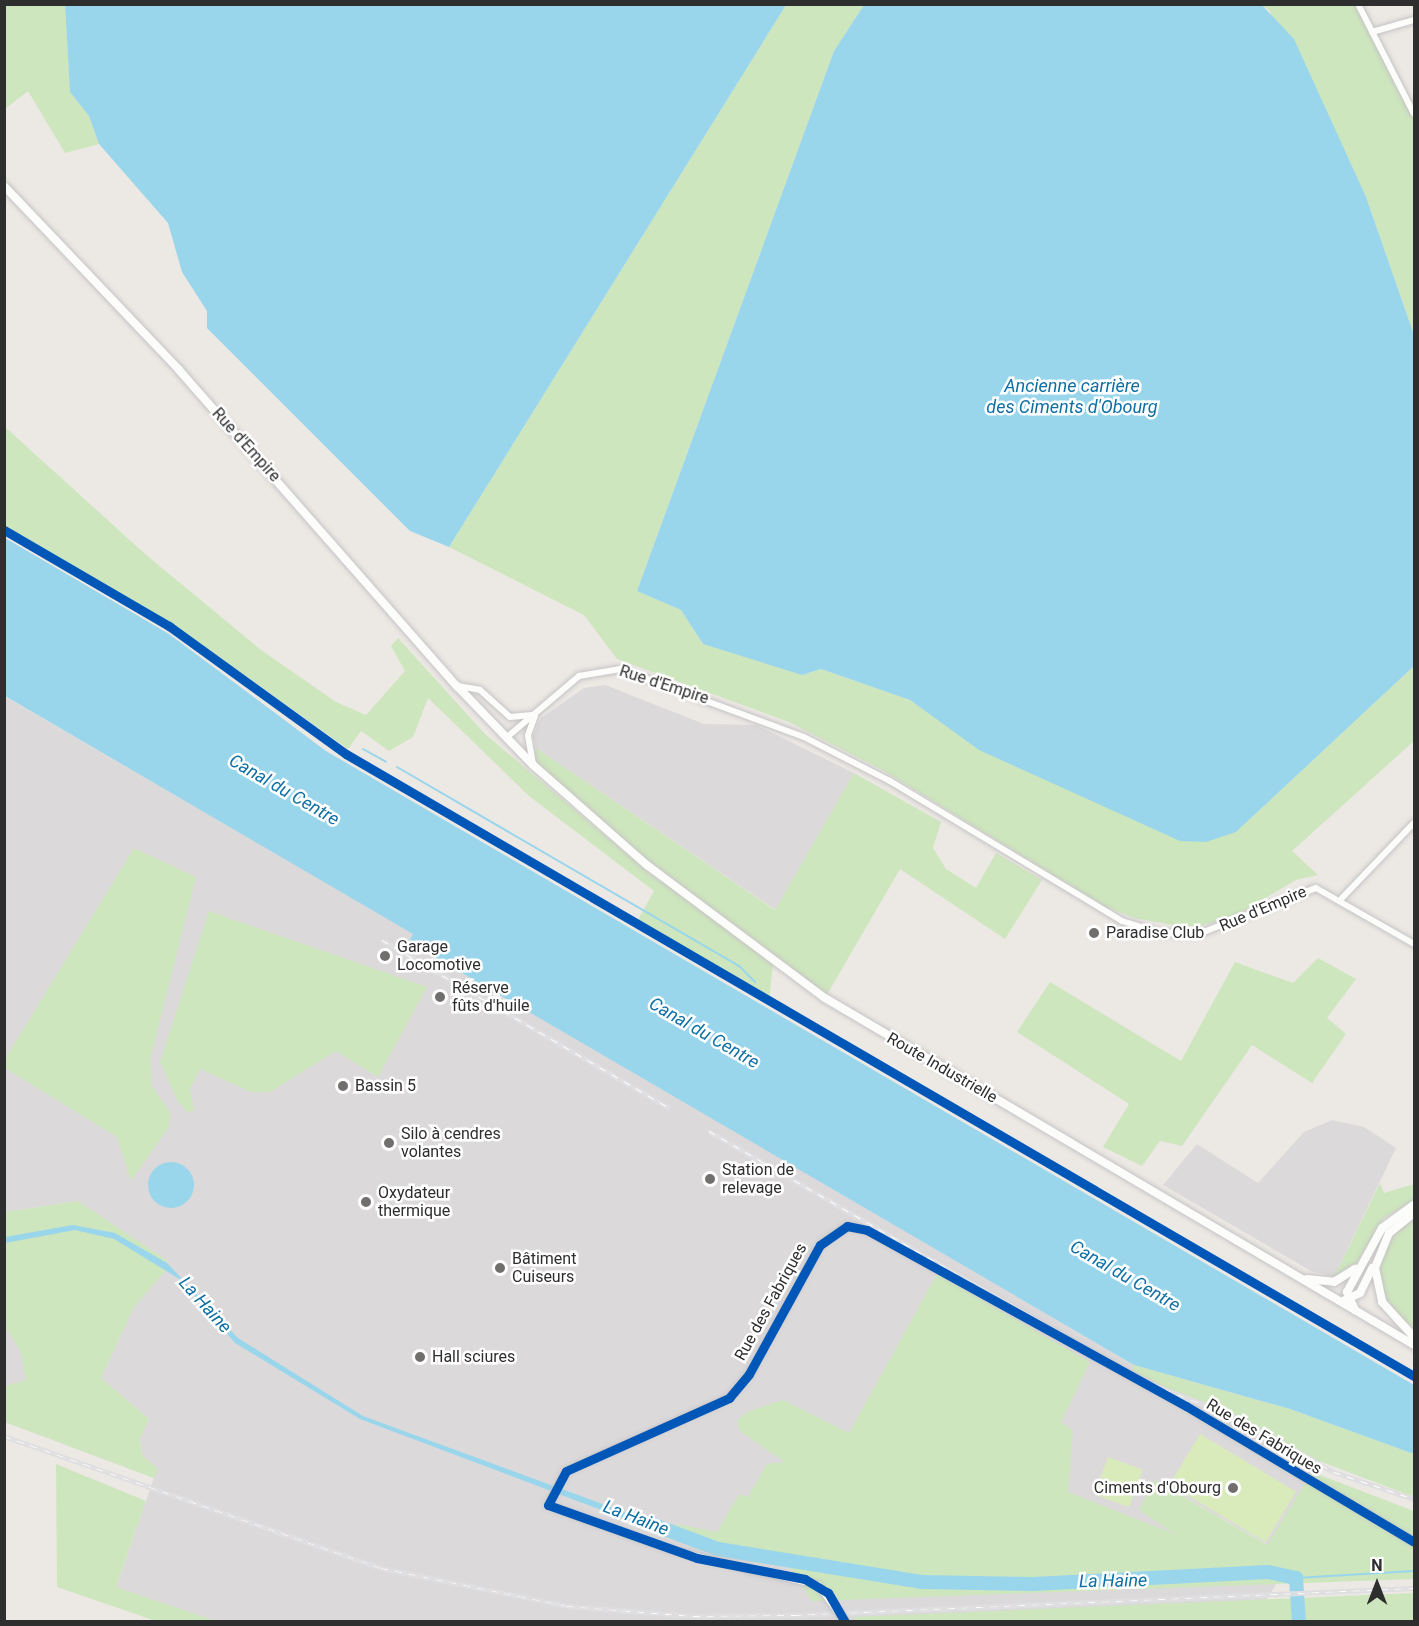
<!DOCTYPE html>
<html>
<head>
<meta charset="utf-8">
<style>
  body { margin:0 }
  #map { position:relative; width:1419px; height:1626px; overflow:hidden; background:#ece8e4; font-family:Roboto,sans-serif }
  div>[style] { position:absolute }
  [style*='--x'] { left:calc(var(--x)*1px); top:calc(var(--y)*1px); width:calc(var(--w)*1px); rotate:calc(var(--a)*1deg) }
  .industrial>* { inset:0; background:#dcd9db }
  .green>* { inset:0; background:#cee6be }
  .pitch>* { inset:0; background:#d9eabb; transform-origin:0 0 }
  .water>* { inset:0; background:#99d6ec }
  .round { border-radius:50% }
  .stream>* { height:2px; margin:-1px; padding:0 1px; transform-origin:1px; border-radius:1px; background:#99d6ec }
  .river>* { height:14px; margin:-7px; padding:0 7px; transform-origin:7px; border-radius:7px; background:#99d6ec }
  .roads { filter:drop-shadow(0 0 2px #c5c4c5) drop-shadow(0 0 2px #c5c4c5) }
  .street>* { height:6px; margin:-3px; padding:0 3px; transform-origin:3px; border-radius:3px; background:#fcfcfb }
  .secondary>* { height:8px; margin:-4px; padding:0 4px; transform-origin:4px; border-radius:4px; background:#fcfcfb }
  .rail>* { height:4.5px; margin-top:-2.25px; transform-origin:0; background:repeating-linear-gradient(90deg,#fff 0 7px,#dfdfe1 0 14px); box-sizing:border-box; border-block:2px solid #dfdfe1 }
  .bridges { filter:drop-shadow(0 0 2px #c5c4c5) drop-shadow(0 0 2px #c5c4c5) }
  .street-bridge>* { height:6px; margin:-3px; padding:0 3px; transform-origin:3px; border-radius:3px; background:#fcfcfb }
  .cycleway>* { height:9px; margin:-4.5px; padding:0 4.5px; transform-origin:4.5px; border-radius:4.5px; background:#0057b8 }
  .dots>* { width:16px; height:16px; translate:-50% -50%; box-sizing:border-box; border:3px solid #fff; border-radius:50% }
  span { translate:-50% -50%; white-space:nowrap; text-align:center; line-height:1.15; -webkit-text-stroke:5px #fff; paint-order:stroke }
  .street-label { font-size:16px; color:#2e2e2e }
  .poi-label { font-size:16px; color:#2e2e2e }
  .left { translate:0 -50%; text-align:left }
  .right { translate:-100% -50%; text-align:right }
  .water-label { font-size:18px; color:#0d6fa3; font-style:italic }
  .frame { position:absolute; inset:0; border:6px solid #2e2e2e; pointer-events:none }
  .north { position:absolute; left:1347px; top:1554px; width:60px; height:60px; -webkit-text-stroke:4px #fff; paint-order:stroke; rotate:0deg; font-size:16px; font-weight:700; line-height:24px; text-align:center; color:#2e2e2e }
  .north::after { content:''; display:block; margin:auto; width:21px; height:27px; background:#2e2e2e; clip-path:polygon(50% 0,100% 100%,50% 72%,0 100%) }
</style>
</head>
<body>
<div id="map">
  <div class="industrial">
    <div style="clip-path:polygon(605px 685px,704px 724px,756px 725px,854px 773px,776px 910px,536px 748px,533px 736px,541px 718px,584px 688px)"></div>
    <div style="clip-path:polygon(evenodd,4px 696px,414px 934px,410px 942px,1134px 1365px,1341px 1428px,1268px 1545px,1155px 1480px,1140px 1510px,1178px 1535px,1132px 1588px,1276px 1584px,1254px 1621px,216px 1622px,116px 1587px,154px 1478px,5px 1422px,5px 1271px,78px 1201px,5px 1212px,4px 696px,128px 1320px,101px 1378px,149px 1419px,140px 1439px,142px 1455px,157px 1469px,72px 1412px,128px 1320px)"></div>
    <div style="clip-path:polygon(1332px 1120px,1364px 1127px,1396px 1148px,1334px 1277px,1311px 1271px,1163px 1185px,1197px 1144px,1258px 1183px,1304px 1132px)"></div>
  </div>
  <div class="green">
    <div style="clip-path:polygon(4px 5px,65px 5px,70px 92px,89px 116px,99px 144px,65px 153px,28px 91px,5px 109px)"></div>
    <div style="clip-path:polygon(786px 5px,864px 5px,834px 51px,637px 591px,681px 610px,703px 644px,806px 674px,821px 669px,910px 700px,957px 733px,1236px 832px,1414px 666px,1414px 741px,1292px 851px,1318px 875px,1296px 880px,1230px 919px,1190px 928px,1134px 918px,1104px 906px,884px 771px,789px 722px,617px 659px,584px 615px,449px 547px)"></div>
    <div style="clip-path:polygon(1261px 5px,1358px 5px,1414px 114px,1414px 335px,1366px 197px,1269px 10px)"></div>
    <div style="clip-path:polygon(4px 426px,145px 554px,261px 650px,336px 702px,366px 715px,405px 671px,391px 646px,398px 638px,485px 734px,660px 882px,662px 878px,533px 765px,536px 748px,775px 910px,854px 773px,941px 822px,933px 848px,946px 869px,976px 888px,996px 853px,1042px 880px,1005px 939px,900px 869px,825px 998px,773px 963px,769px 1001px,636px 923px,654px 891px,529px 796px,428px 698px,413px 737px,389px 751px,361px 731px,348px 749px,174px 625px,5px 528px)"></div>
    <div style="clip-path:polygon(134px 848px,196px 877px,150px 1060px,152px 1086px,170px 1112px,169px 1127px,131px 1181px,117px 1137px,5px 1068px,4px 1061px)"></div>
    <div style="clip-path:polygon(209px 911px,427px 987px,378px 1077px,336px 1051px,270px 1092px,251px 1092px,200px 1069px,190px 1089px,194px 1110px,189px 1113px,178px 1102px,160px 1062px)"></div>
    <div style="clip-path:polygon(1318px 958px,1356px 979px,1327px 1018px,1346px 1034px,1312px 1083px,1252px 1045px,1182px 1146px,1160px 1141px,1142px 1166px,1103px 1147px,1129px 1104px,1017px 1032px,1050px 982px,1181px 1061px,1235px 962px,1293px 983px)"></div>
    <div style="clip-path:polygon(1380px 1183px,1384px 1193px,1414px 1184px,1414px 1200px,1384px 1218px,1352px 1270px,1334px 1277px)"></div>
    <div style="clip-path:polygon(78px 1201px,168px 1261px,167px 1269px,134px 1307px,101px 1378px,149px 1419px,140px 1439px,142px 1455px,158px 1469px,154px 1478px,5px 1422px,5px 1386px,26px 1380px,21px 1353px,5px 1325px,5px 1212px)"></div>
    <div style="clip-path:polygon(1414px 1216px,1414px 1328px,1392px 1312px,1377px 1275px,1388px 1238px)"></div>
    <div style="clip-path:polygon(937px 1274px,1090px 1362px,1061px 1422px,1073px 1431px,1068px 1492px,1175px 1534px,1139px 1510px,1155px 1480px,1267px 1545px,1312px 1472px,1414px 1511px,1414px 1579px,812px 1601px,790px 1567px,721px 1556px,671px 1537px,677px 1524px,717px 1532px,739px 1494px,748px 1497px,767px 1464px,785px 1462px,740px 1431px,737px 1421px,749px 1411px,783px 1400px,849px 1433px)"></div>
    <div style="clip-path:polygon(1134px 1365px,1290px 1409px,1414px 1454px,1414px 1497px,1319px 1461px,1237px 1415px,1163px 1386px,1132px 1370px)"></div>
    <div style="clip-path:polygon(56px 1464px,146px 1501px,116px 1587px,216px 1621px,156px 1621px,57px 1587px)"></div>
    <div style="clip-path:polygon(1414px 1593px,1414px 1622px,856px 1622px,854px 1617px)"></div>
  </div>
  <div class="pitch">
    <div style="left:1200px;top:1434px;width:112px;height:59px;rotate:31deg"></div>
    <div style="left:1108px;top:1457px;width:37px;height:40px;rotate:20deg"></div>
  </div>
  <div class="water">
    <div style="clip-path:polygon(1261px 4px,1294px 39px,1366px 197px,1414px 335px,1414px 666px,1236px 832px,1206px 842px,1180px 841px,979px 750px,910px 700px,821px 669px,802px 675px,703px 644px,681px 610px,637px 591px,834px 51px,864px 5px)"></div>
    <div style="clip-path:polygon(65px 5px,65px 4px,786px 5px,449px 547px,410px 531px,207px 328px,207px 311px,182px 272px,168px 223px,99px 144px,89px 116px,70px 92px)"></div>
    <div style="clip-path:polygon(5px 538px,169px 634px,326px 751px,1414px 1385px,1414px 1454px,1290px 1409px,1134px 1365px,409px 942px,413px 934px,5px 696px)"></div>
    <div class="round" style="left:148px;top:1162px;width:46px;height:46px"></div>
    <div style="clip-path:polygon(73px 1225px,115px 1233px,167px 1263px,238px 1338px,363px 1416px,665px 1527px,662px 1533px,360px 1419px,235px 1343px,181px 1280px,114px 1239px,75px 1230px,5px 1243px,5px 1237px)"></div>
  </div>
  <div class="stream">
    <div style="--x:363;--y:749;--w:26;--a:29"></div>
    <div style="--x:397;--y:767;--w:396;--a:30.2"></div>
    <div style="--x:739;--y:966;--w:23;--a:45"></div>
    <div style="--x:1296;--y:1578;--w:118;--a:-3.4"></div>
  </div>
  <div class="river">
    <div style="--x:646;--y:1522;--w:77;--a:20.6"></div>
    <div style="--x:718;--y:1549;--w:206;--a:9.2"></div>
    <div style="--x:921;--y:1582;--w:112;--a:1"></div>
    <div style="--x:1033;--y:1584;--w:235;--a:-2.9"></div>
    <div style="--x:1268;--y:1572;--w:29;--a:12"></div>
    <div style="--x:1296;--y:1578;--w:44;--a:86.1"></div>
  </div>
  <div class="roads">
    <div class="street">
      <div style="--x:1358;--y:4;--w:123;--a:63"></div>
      <div style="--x:1372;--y:32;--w:44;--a:-15.9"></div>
      <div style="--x:458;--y:686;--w:22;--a:10"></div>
      <div style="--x:480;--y:690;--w:40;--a:42"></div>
      <div style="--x:510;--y:717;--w:22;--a:-5"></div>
      <div style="--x:506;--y:738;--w:96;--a:-40.3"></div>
      <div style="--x:579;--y:676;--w:42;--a:-9.7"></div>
      <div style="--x:620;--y:669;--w:196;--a:20.3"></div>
      <div style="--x:804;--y:737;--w:97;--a:27.1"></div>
      <div style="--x:890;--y:781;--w:271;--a:31.1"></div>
      <div style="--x:1122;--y:921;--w:41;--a:17.1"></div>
      <div style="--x:1161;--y:933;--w:40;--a:0"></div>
      <div style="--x:1201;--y:933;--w:123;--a:-21.4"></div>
      <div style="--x:1316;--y:888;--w:113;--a:29.7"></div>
      <div style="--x:533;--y:764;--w:29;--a:-100"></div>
      <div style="--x:528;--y:735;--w:20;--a:-70"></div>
      <div style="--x:1342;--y:898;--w:104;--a:-46.2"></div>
      <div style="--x:749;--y:1569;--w:79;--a:-166.1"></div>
      <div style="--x:672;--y:1550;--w:132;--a:-160.1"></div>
      <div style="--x:548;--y:1505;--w:38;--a:-62"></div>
      <div style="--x:566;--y:1471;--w:179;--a:-24.1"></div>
      <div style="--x:729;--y:1398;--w:31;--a:-50"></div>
      <div style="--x:749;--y:1374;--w:147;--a:-61.2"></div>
      <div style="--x:820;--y:1245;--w:33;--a:-35"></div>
      <div style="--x:847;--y:1226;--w:20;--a:11"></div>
      <div style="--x:867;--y:1230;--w:364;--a:28.9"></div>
      <div style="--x:1186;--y:1406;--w:265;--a:30.8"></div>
    </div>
    <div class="secondary">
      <div style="--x:4;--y:186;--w:254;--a:46.4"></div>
      <div style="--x:179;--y:370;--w:421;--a:48.7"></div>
      <div style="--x:457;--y:686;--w:110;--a:46.1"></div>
      <div style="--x:533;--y:765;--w:152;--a:41.3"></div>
      <div style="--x:647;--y:865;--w:222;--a:36.8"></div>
      <div style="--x:825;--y:998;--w:684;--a:30.5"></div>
      <div style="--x:1414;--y:1213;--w:32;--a:141"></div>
      <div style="--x:1389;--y:1233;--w:38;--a:112"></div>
      <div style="--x:1375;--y:1268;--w:35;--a:78"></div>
      <div style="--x:1382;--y:1302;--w:47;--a:47.6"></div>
      <div style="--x:1307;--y:1279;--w:27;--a:6"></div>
      <div style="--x:1334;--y:1282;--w:25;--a:-32"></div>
      <div style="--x:1343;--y:1301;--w:19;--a:-25"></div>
      <div style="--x:1360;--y:1293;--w:28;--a:-64"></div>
      <div style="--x:1355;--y:1310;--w:20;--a:-114"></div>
      <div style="--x:1347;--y:1292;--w:73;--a:-61.3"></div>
      <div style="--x:1382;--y:1228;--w:39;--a:-36"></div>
    </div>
  </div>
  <div class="rail">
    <div style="--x:382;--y:940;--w:333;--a:30.3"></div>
    <div style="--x:709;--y:1131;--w:496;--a:30"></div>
    <div style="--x:1139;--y:1379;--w:103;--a:21.6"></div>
    <div style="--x:1235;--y:1417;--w:113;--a:29.1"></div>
    <div style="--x:1334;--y:1472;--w:84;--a:18.6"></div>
    <div style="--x:4;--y:1436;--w:399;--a:19.3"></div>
    <div style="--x:381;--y:1568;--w:190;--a:11.5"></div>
    <div style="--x:567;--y:1606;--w:126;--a:4.5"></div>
    <div style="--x:693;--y:1616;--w:101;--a:-0.6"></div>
    <div style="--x:794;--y:1615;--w:621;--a:-2.49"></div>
  </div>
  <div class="bridges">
    <div class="street-bridge">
      <div style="--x:749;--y:1569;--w:71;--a:13.1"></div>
      <div style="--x:818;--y:1585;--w:46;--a:53.9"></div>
    </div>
  </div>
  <div class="cycleway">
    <div style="--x:4;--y:530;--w:191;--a:30.2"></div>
    <div style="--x:169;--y:626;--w:218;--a:35.9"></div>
    <div style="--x:346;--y:754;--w:1236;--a:30.22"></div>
    <div style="--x:845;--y:1622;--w:34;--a:-120"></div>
    <div style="--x:828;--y:1593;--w:27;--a:-149"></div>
    <div style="--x:805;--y:1579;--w:110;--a:-169"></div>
    <div style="--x:697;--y:1558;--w:158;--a:-160.4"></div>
    <div style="--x:548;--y:1505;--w:38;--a:-62"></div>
    <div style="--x:566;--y:1471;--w:179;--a:-24.1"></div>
    <div style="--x:729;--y:1398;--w:31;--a:-50"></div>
    <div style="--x:749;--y:1374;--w:147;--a:-61.2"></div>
    <div style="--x:820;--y:1245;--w:33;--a:-35"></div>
    <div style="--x:847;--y:1226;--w:20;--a:11"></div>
    <div style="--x:867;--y:1230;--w:364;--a:28.9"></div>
    <div style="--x:1186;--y:1406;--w:265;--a:30.8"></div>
  </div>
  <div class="dots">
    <div style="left:1094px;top:933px;background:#706f6e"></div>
    <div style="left:385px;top:956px;background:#706f6e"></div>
    <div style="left:440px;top:997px;background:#706f6e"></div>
    <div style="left:343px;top:1086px;background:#706f6e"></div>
    <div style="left:389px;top:1143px;background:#706f6e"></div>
    <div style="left:710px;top:1179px;background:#706f6e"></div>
    <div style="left:366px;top:1202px;background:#706f6e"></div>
    <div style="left:500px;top:1268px;background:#706f6e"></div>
    <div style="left:420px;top:1357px;background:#706f6e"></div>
    <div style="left:1233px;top:1488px;background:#706f6e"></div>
  </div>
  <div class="street-label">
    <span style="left:246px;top:445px;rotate:48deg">Rue d'Empire</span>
    <span style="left:664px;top:685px;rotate:18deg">Rue d'Empire</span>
    <span style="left:1263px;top:909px;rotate:-23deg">Rue d'Empire</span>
    <span style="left:942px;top:1068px;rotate:30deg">Route Industrielle</span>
    <span style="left:771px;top:1302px;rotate:-61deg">Rue des Fabriques</span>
    <span style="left:1264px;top:1437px;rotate:31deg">Rue des Fabriques</span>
  </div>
  <div class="poi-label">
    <span class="left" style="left:1106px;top:933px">Paradise Club</span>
    <span class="left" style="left:397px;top:956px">Garage<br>Locomotive</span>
    <span class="left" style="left:452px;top:997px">Réserve<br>fûts d'huile</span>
    <span class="left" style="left:355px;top:1086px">Bassin 5</span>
    <span class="left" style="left:401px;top:1143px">Silo à cendres<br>volantes</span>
    <span class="left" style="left:722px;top:1179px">Station de<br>relevage</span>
    <span class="left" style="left:378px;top:1202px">Oxydateur<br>thermique</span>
    <span class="left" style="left:512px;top:1268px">Bâtiment<br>Cuiseurs</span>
    <span class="left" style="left:432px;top:1357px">Hall sciures</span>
    <span class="right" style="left:1221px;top:1488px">Ciments d'Obourg</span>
  </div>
  <div class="water-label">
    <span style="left:1072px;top:397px">Ancienne carrière<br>des Ciments d'Obourg</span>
    <span style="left:284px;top:790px;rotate:30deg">Canal du Centre</span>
    <span style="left:704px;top:1033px;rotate:30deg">Canal du Centre</span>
    <span style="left:1125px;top:1276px;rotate:30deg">Canal du Centre</span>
    <span style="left:205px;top:1305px;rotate:48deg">La Haine</span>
    <span style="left:636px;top:1518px;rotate:21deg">La Haine</span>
    <span style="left:1113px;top:1581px;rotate:-1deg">La Haine</span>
  </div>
  <div class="frame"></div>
  <div class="north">N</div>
</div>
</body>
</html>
